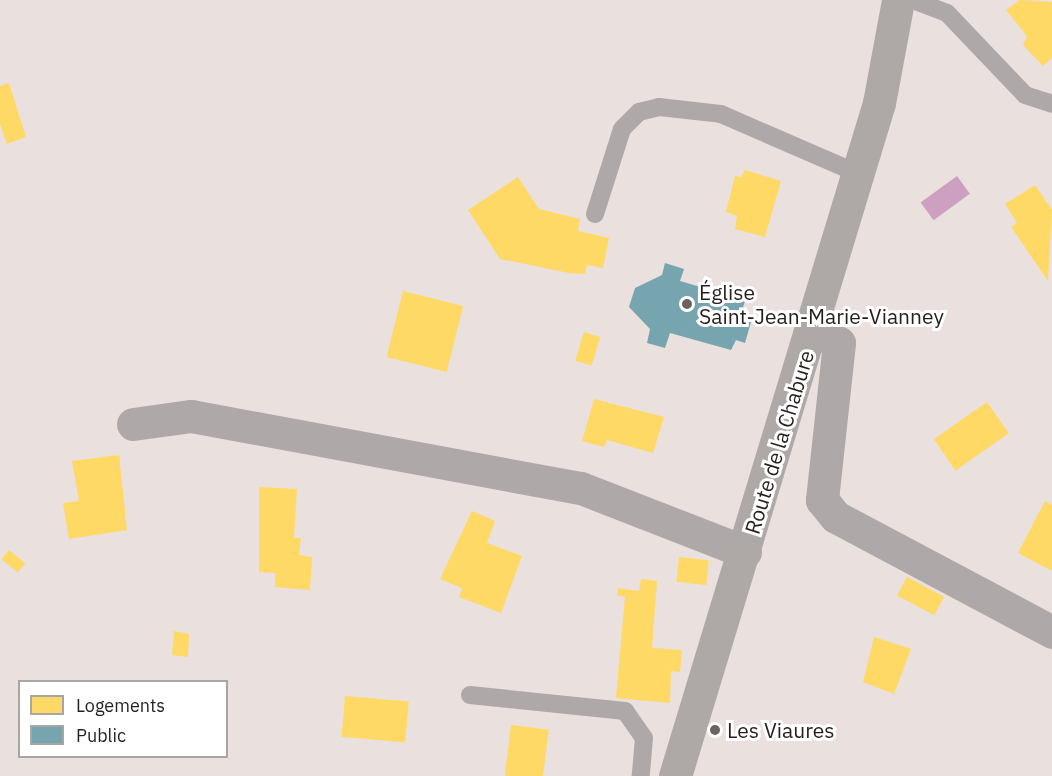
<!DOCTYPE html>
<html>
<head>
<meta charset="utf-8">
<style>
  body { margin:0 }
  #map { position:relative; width:1052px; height:776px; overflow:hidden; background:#eae0dd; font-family:"IBM Plex Sans",sans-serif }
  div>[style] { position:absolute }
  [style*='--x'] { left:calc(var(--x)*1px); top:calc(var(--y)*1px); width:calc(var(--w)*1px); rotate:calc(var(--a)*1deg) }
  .water>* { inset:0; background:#cda0c2; transform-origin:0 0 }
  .homes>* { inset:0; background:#ffd966; transform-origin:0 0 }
  .public>* { inset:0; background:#76a5af }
  .service>* { height:18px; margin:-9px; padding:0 9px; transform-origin:9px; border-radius:9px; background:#aea9a8 }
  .minor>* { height:33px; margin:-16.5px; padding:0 16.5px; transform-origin:16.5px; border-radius:16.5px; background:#aea9a8 }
  .secondary>* { height:33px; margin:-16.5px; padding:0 16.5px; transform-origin:16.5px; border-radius:16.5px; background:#aea9a7 }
  .dots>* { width:16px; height:16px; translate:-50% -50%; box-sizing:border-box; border:3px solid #fff; border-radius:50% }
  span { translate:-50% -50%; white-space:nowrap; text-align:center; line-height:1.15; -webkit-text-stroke:6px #fff; paint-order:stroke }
  .poi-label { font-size:21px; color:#261f1e }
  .left { translate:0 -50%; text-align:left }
  .street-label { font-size:21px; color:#261f1e }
  .legend { position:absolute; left:18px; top:680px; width:210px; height:78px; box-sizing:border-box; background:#fff; border:2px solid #a8a5a5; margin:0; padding:8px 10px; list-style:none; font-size:18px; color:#261f1e }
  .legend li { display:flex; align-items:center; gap:12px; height:30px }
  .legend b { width:30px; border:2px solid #a8a5a5 }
</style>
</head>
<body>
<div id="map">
  <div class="water">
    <div style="left:957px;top:176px;width:22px;height:45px;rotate:54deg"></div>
  </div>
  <div class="homes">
    <div style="clip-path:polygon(1020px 0,1052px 2px,1052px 58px,1043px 66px,1023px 45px,1027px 36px,1006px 10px)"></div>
    <div style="clip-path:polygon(9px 83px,26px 137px,7px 144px,0 124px,0 86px)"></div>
    <div style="clip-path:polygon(745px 170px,781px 181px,765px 237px,735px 229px,737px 216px,726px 212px,735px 176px,741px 177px)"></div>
    <div style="clip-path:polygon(518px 177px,539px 209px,580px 219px,578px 231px,609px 238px,603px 268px,587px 265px,585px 274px,569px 273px,500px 259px,468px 210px)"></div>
    <div style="clip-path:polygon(1035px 185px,1052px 210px,1048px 281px,1011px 227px,1017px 223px,1005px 204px)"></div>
    <div style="left:403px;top:291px;width:62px;height:68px;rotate:14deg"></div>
    <div style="left:584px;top:332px;width:17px;height:30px;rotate:17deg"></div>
    <div style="clip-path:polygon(594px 399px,664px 417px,653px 453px,607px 440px,604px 447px,582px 441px)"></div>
    <div style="left:987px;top:402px;width:38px;height:65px;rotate:55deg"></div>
    <div style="clip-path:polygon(119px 455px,127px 530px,69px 539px,63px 503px,79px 501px,72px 461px)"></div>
    <div style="clip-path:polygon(259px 487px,297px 489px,294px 538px,301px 538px,299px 555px,312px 557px,310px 590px,275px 587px,275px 573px,259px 572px)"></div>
    <div style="clip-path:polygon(1045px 501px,1052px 505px,1052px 571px,1018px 553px)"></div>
    <div style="clip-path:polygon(472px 511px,495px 521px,487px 543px,522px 556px,501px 613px,459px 597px,462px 588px,440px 579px)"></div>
    <div style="left:9px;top:550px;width:21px;height:12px;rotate:39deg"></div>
    <div style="left:679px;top:557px;width:30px;height:25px;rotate:6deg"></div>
    <div style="left:907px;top:577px;width:42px;height:21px;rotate:28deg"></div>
    <div style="clip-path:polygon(641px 579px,657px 581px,652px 648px,682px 650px,680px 672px,671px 671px,670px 703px,616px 698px,625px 597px,617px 595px,618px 588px,639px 591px)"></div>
    <div style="clip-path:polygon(174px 631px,189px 634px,188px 657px,172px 655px)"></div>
    <div style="clip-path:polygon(874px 637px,911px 649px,894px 694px,863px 682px)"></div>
    <div style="left:345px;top:696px;width:64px;height:41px;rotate:5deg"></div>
    <div style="left:511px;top:725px;width:38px;height:51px;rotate:7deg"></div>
  </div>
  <div class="public">
    <div style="clip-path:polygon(665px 263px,684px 269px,680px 281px,745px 300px,742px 312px,753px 315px,745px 343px,736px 340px,731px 350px,670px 333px,665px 348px,647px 343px,650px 329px,629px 307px,635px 288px,662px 275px)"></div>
  </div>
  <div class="service">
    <div style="--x:913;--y:0;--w:36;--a:21"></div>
    <div style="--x:947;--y:13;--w:113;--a:46.4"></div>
    <div style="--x:1025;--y:95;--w:28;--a:18"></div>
    <div style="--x:595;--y:214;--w:89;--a:-72.4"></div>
    <div style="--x:622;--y:129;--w:24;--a:-45"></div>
    <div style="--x:639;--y:112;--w:21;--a:-14"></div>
    <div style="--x:659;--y:107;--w:62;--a:6.4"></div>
    <div style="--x:721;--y:114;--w:150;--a:23.5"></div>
    <div style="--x:470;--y:695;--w:156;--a:5.9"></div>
    <div style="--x:625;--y:711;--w:33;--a:55"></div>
    <div style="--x:644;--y:738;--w:38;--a:95"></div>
  </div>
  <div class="minor">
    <div style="--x:814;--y:330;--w:28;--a:27"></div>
    <div style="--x:839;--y:343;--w:158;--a:96.2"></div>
    <div style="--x:822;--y:500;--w:22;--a:51"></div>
    <div style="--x:836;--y:517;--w:245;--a:28"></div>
    <div style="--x:133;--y:424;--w:59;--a:-7.9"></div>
    <div style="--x:191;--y:416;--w:397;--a:10.5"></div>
    <div style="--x:581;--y:488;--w:176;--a:21.3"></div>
  </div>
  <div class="secondary">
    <div style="--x:675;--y:776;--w:703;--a:-73.14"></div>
    <div style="--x:879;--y:103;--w:105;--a:-79.5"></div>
  </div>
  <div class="dots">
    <div style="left:687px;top:304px;background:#6b6361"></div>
    <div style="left:715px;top:730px;background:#6b6361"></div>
  </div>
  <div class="poi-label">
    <span class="left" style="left:699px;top:304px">Église<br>Saint-Jean-Marie-Vianney</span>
    <span class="left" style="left:727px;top:730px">Les Viaures</span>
  </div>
  <div class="street-label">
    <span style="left:779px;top:442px;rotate:-73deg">Route de la Chabure</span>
  </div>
  <ul class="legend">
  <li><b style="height:16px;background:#ffd966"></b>Logements</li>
  <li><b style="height:16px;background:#76a5af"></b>Public</li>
  </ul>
</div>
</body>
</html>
